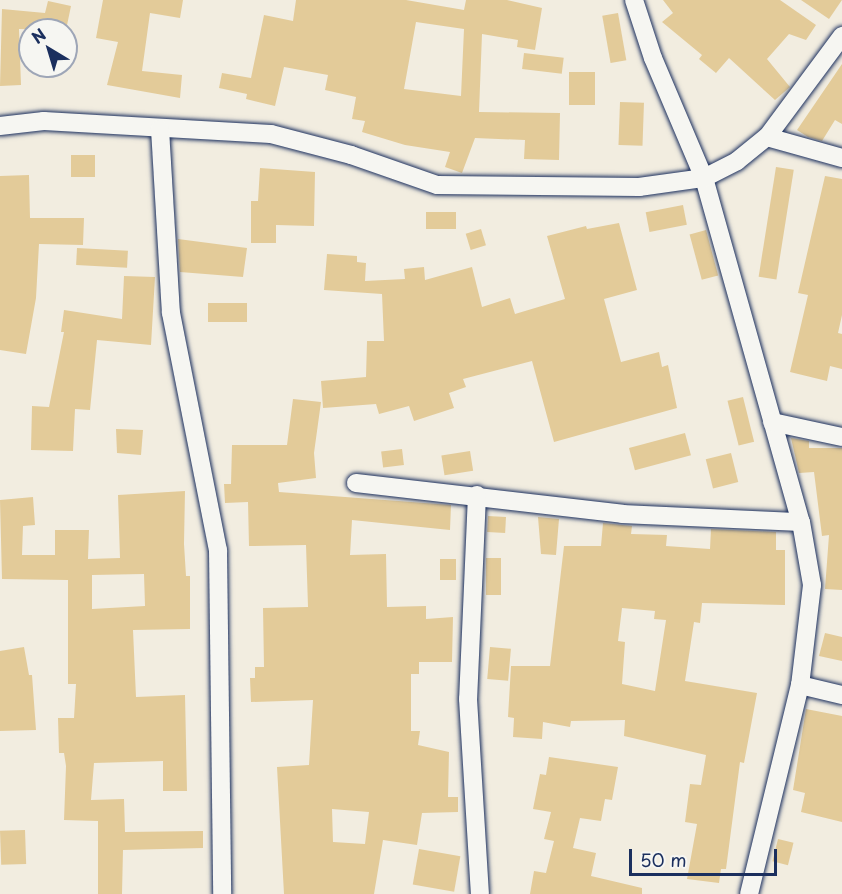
<!DOCTYPE html>
<html>
<head>
<meta charset="utf-8">
<style>
  body { margin:0 }
  #map { position:relative; width:842px; height:894px; overflow:hidden; background:#f2ede0; font-family:"Playpen Sans",sans-serif }
  div>[style] { position:absolute }
  [style*='--x'] { left:calc(var(--x)*1px); top:calc(var(--y)*1px); width:calc(var(--w)*1px); rotate:calc(var(--a)*1deg) }
  .building>* { inset:0; background:#e3cb99; transform-origin:0 0 }
  .roads { filter:drop-shadow(0 0 2px #1b2f5e) drop-shadow(0 0 2px #1b2f5e) }
  .street>* { height:18px; margin:-9px; padding:0 9px; transform-origin:9px; border-radius:9px; background:#f6f6f2 }
  span { translate:-50% -50%; white-space:nowrap; text-align:center; line-height:1.15; -webkit-text-stroke:4.5px #f6f6f2; paint-order:stroke }
  .north { position:absolute; left:18px; top:18px; width:60px; height:60px; box-sizing:border-box; background:#f6f6f2; border:2px solid #9ea6b7; border-radius:50%; rotate:322deg; font-size:16px; font-weight:700; line-height:24px; text-align:center; color:#1b2f5e }
  .north::after { content:''; display:block; margin:auto; width:21px; height:27px; background:#1b2f5e; clip-path:polygon(50% 0,100% 100%,50% 72%,0 100%) }
  .scale { position:absolute; left:629px; top:849px; width:148px; height:27px; box-sizing:border-box; border:3px solid #1b2f5e; border-top:0; padding-left:8px; font-size:18px; line-height:21px; white-space:nowrap; color:#1b2f5e; -webkit-text-stroke:4px #f6f6f2; paint-order:stroke }
</style>
</head>
<body>
<div id="map">
  <div class="building">
    <div style="clip-path:polygon(103px 0,183px 0,180px 18px,150px 13px,142px 71px,182px 75px,180px 98px,107px 85px,118px 42px,96px 38px)"></div>
    <div style="clip-path:polygon(evenodd,296px 0,406px 0,464px 10px,466px 0,507px 0,542px 8px,535px 50px,517px 47px,518px 40px,482px 34px,479px 112px,560px 113px,559px 160px,524px 159px,525px 140px,475px 138px,462px 173px,445px 167px,450px 152px,405px 145px,362px 132px,365px 121px,352px 119px,356px 97px,325px 90px,328px 75px,284px 67px,275px 106px,246px 99px,247px 94px,219px 88px,222px 73px,251px 78px,264px 15px,293px 21px,296px 0,416px 22px,464px 29px,461px 96px,404px 89px,416px 22px)"></div>
    <div style="clip-path:polygon(663px 0,780px 0,816px 25px,806px 40px,789px 34px,767px 59px,790px 87px,775px 100px,729px 58px,716px 73px,699px 59px,702px 55px,662px 22px,673px 13px)"></div>
    <div style="clip-path:polygon(801px 0,842px 0,829px 19px)"></div>
    <div style="clip-path:polygon(48px 1px,71px 6px,66px 30px,19px 29px,21px 85px,0 86px,2px 9px,45px 13px)"></div>
    <div style="left:618px;top:13px;width:48px;height:16px;rotate:80deg"></div>
    <div style="left:524px;top:53px;width:40px;height:16px;rotate:7deg"></div>
    <div style="clip-path:polygon(842px 64px,842px 124px,835px 120px,822px 141px,808px 137px,797px 130px)"></div>
    <div style="left:569px;top:72px;width:26px;height:33px"></div>
    <div style="left:620px;top:102px;width:24px;height:43px;rotate:2deg"></div>
    <div style="left:71px;top:155px;width:24px;height:22px"></div>
    <div style="left:776px;top:167px;width:18px;height:111px;rotate:9deg"></div>
    <div style="clip-path:polygon(260px 168px,315px 172px,314px 226px,276px 225px,276px 243px,251px 243px,251px 201px,258px 201px)"></div>
    <div style="clip-path:polygon(29px 175px,30px 218px,84px 218px,83px 245px,39px 244px,36px 298px,26px 354px,0 350px,0 176px)"></div>
    <div style="clip-path:polygon(825px 176px,842px 179px,842px 315px,838px 333px,842px 334px,842px 369px,830px 366px,827px 381px,790px 372px,808px 295px,798px 293px)"></div>
    <div style="left:683px;top:205px;width:20px;height:38px;rotate:79deg"></div>
    <div style="left:426px;top:212px;width:30px;height:17px"></div>
    <div style="clip-path:polygon(619px 223px,637px 290px,604px 299px,621px 362px,659px 352px,662px 367px,668px 365px,677px 408px,554px 442px,532px 361px,463px 379px,466px 387px,449px 393px,454px 408px,414px 421px,409px 406px,379px 414px,376px 404px,323px 408px,321px 381px,366px 377px,367px 341px,384px 341px,382px 294px,324px 290px,327px 254px,357px 256px,357px 262px,366px 263px,365px 281px,405px 279px,404px 269px,424px 267px,425px 280px,472px 267px,482px 307px,510px 298px,515px 314px,565px 299px,547px 236px,586px 226px,587px 229px)"></div>
    <div style="left:481px;top:229px;width:17px;height:16px;rotate:73deg"></div>
    <div style="left:706px;top:230px;width:47px;height:17px;rotate:75deg"></div>
    <div style="clip-path:polygon(178px 239px,247px 248px,243px 277px,180px 272px)"></div>
    <div style="left:77px;top:248px;width:51px;height:17px;rotate:3deg"></div>
    <div style="clip-path:polygon(124px 276px,155px 277px,151px 345px,97px 340px,90px 410px,75px 409px,73px 451px,31px 450px,32px 406px,49px 407px,64px 332px,61px 332px,64px 310px,122px 319px)"></div>
    <div style="left:208px;top:303px;width:39px;height:19px"></div>
    <div style="left:743px;top:397px;width:46px;height:16px;rotate:76deg"></div>
    <div style="clip-path:polygon(evenodd,293px 399px,321px 402px,314px 453px,316px 478px,278px 483px,279px 492px,451px 505px,450px 530px,352px 520px,350px 555px,386px 554px,387px 607px,426px 606px,426px 619px,453px 617px,452px 662px,419px 662px,419px 674px,411px 674px,411px 731px,420px 731px,418px 745px,449px 752px,448px 797px,458px 797px,458px 812px,422px 813px,417px 845px,383px 840px,374px 894px,284px 894px,277px 767px,309px 765px,313px 700px,251px 702px,250px 678px,255px 678px,255px 667px,264px 667px,263px 608px,308px 607px,306px 545px,249px 546px,248px 502px,225px 503px,224px 484px,231px 484px,232px 445px,287px 445px,293px 399px,332px 809px,369px 812px,365px 844px,333px 842px,332px 809px)"></div>
    <div style="clip-path:polygon(116px 429px,143px 430px,141px 455px,117px 453px)"></div>
    <div style="left:685px;top:433px;width:23px;height:58px;rotate:75deg"></div>
    <div style="clip-path:polygon(791px 438px,809px 441px,809px 448px,842px 448px,842px 590px,825px 589px,829px 535px,822px 536px,814px 472px,799px 473px)"></div>
    <div style="left:402px;top:449px;width:16px;height:21px;rotate:83deg"></div>
    <div style="left:470px;top:451px;width:20px;height:29px;rotate:81deg"></div>
    <div style="left:731px;top:453px;width:30px;height:26px;rotate:76deg"></div>
    <div style="clip-path:polygon(evenodd,185px 491px,184px 544px,186px 576px,190px 576px,190px 629px,133px 630px,136px 697px,185px 695px,187px 791px,163px 791px,163px 761px,94px 763px,91px 800px,124px 799px,125px 832px,203px 831px,203px 848px,123px 850px,122px 894px,98px 894px,98px 821px,64px 820px,66px 766px,64px 753px,59px 753px,58px 718px,74px 718px,76px 684px,68px 684px,68px 580px,2px 579px,0 500px,33px 497px,35px 525px,23px 526px,22px 555px,55px 555px,55px 530px,89px 530px,88px 559px,120px 558px,118px 495px,185px 491px,144px 574px,145px 606px,92px 609px,92px 575px,144px 574px)"></div>
    <div style="left:488px;top:516px;width:18px;height:16px;rotate:3deg"></div>
    <div style="clip-path:polygon(538px 517px,559px 519px,556px 555px,541px 554px)"></div>
    <div style="clip-path:polygon(evenodd,603px 523px,632px 526px,631px 534px,667px 535px,666px 546px,710px 549px,711px 529px,776px 532px,776px 550px,785px 550px,785px 605px,702px 603px,700px 623px,694px 622px,685px 681px,757px 693px,744px 763px,740px 762px,726px 869px,721px 869px,719px 883px,687px 879px,697px 824px,685px 822px,690px 784px,701px 785px,706px 755px,624px 736px,625px 720px,571px 721px,570px 727px,543px 722px,542px 739px,513px 737px,514px 718px,508px 717px,511px 666px,550px 666px,564px 546px,601px 546px,603px 523px,622px 608px,655px 611px,654px 619px,666px 620px,655px 691px,622px 684px,625px 642px,618px 641px,622px 608px)"></div>
    <div style="left:486px;top:558px;width:15px;height:37px"></div>
    <div style="left:440px;top:559px;width:16px;height:21px"></div>
    <div style="clip-path:polygon(825px 633px,842px 637px,842px 661px,819px 656px)"></div>
    <div style="clip-path:polygon(24px 647px,29px 675px,32px 675px,36px 730px,0 731px,0 651px)"></div>
    <div style="left:490px;top:647px;width:21px;height:32px;rotate:5deg"></div>
    <div style="clip-path:polygon(806px 709px,842px 716px,842px 822px,801px 812px,805px 793px,793px 790px)"></div>
    <div style="clip-path:polygon(549px 757px,618px 767px,612px 800px,605px 799px,601px 821px,580px 818px,573px 848px,596px 853px,591px 876px,642px 888px,642px 894px,530px 894px,534px 871px,546px 873px,554px 841px,544px 839px,551px 812px,533px 809px,540px 774px,546px 775px)"></div>
    <div style="left:25px;top:830px;width:34px;height:25px;rotate:88deg"></div>
    <div style="left:778px;top:839px;width:16px;height:23px;rotate:14deg"></div>
    <div style="left:419px;top:849px;width:42px;height:36px;rotate:10deg"></div>
  </div>
  <div class="roads">
    <div class="street">
      <div style="--x:634;--y:0;--w:61;--a:71.9"></div>
      <div style="--x:653;--y:58;--w:130;--a:67"></div>
      <div style="--x:704;--y:178;--w:357;--a:74.3"></div>
      <div style="--x:801;--y:522;--w:64;--a:80.1"></div>
      <div style="--x:812;--y:585;--w:101;--a:96.8"></div>
      <div style="--x:800;--y:685;--w:215;--a:103.7"></div>
      <div style="--x:0;--y:126;--w:44;--a:-6.5"></div>
      <div style="--x:44;--y:121;--w:227;--a:3.3"></div>
      <div style="--x:271;--y:134;--w:83;--a:14.7"></div>
      <div style="--x:351;--y:155;--w:91;--a:19.2"></div>
      <div style="--x:437;--y:185;--w:202;--a:0.6"></div>
      <div style="--x:639;--y:187;--w:66;--a:-7.9"></div>
      <div style="--x:704;--y:178;--w:37;--a:-27"></div>
      <div style="--x:737;--y:161;--w:38;--a:-39"></div>
      <div style="--x:767;--y:137;--w:126;--a:-53.4"></div>
      <div style="--x:160;--y:129;--w:184;--a:86.6"></div>
      <div style="--x:171;--y:313;--w:242;--a:78.8"></div>
      <div style="--x:218;--y:550;--w:344;--a:89.3"></div>
      <div style="--x:767;--y:137;--w:78;--a:15.6"></div>
      <div style="--x:772;--y:422;--w:72;--a:12.1"></div>
      <div style="--x:356;--y:483;--w:268;--a:6.6"></div>
      <div style="--x:622;--y:514;--w:179;--a:2.6"></div>
      <div style="--x:477;--y:495;--w:204;--a:92.5"></div>
      <div style="--x:468;--y:699;--w:195;--a:86.5"></div>
      <div style="--x:800;--y:685;--w:43;--a:13.4"></div>
    </div>
  </div>
  <div class="north">N</div>
  <div class="scale">50 m</div>
</div>
</body>
</html>
